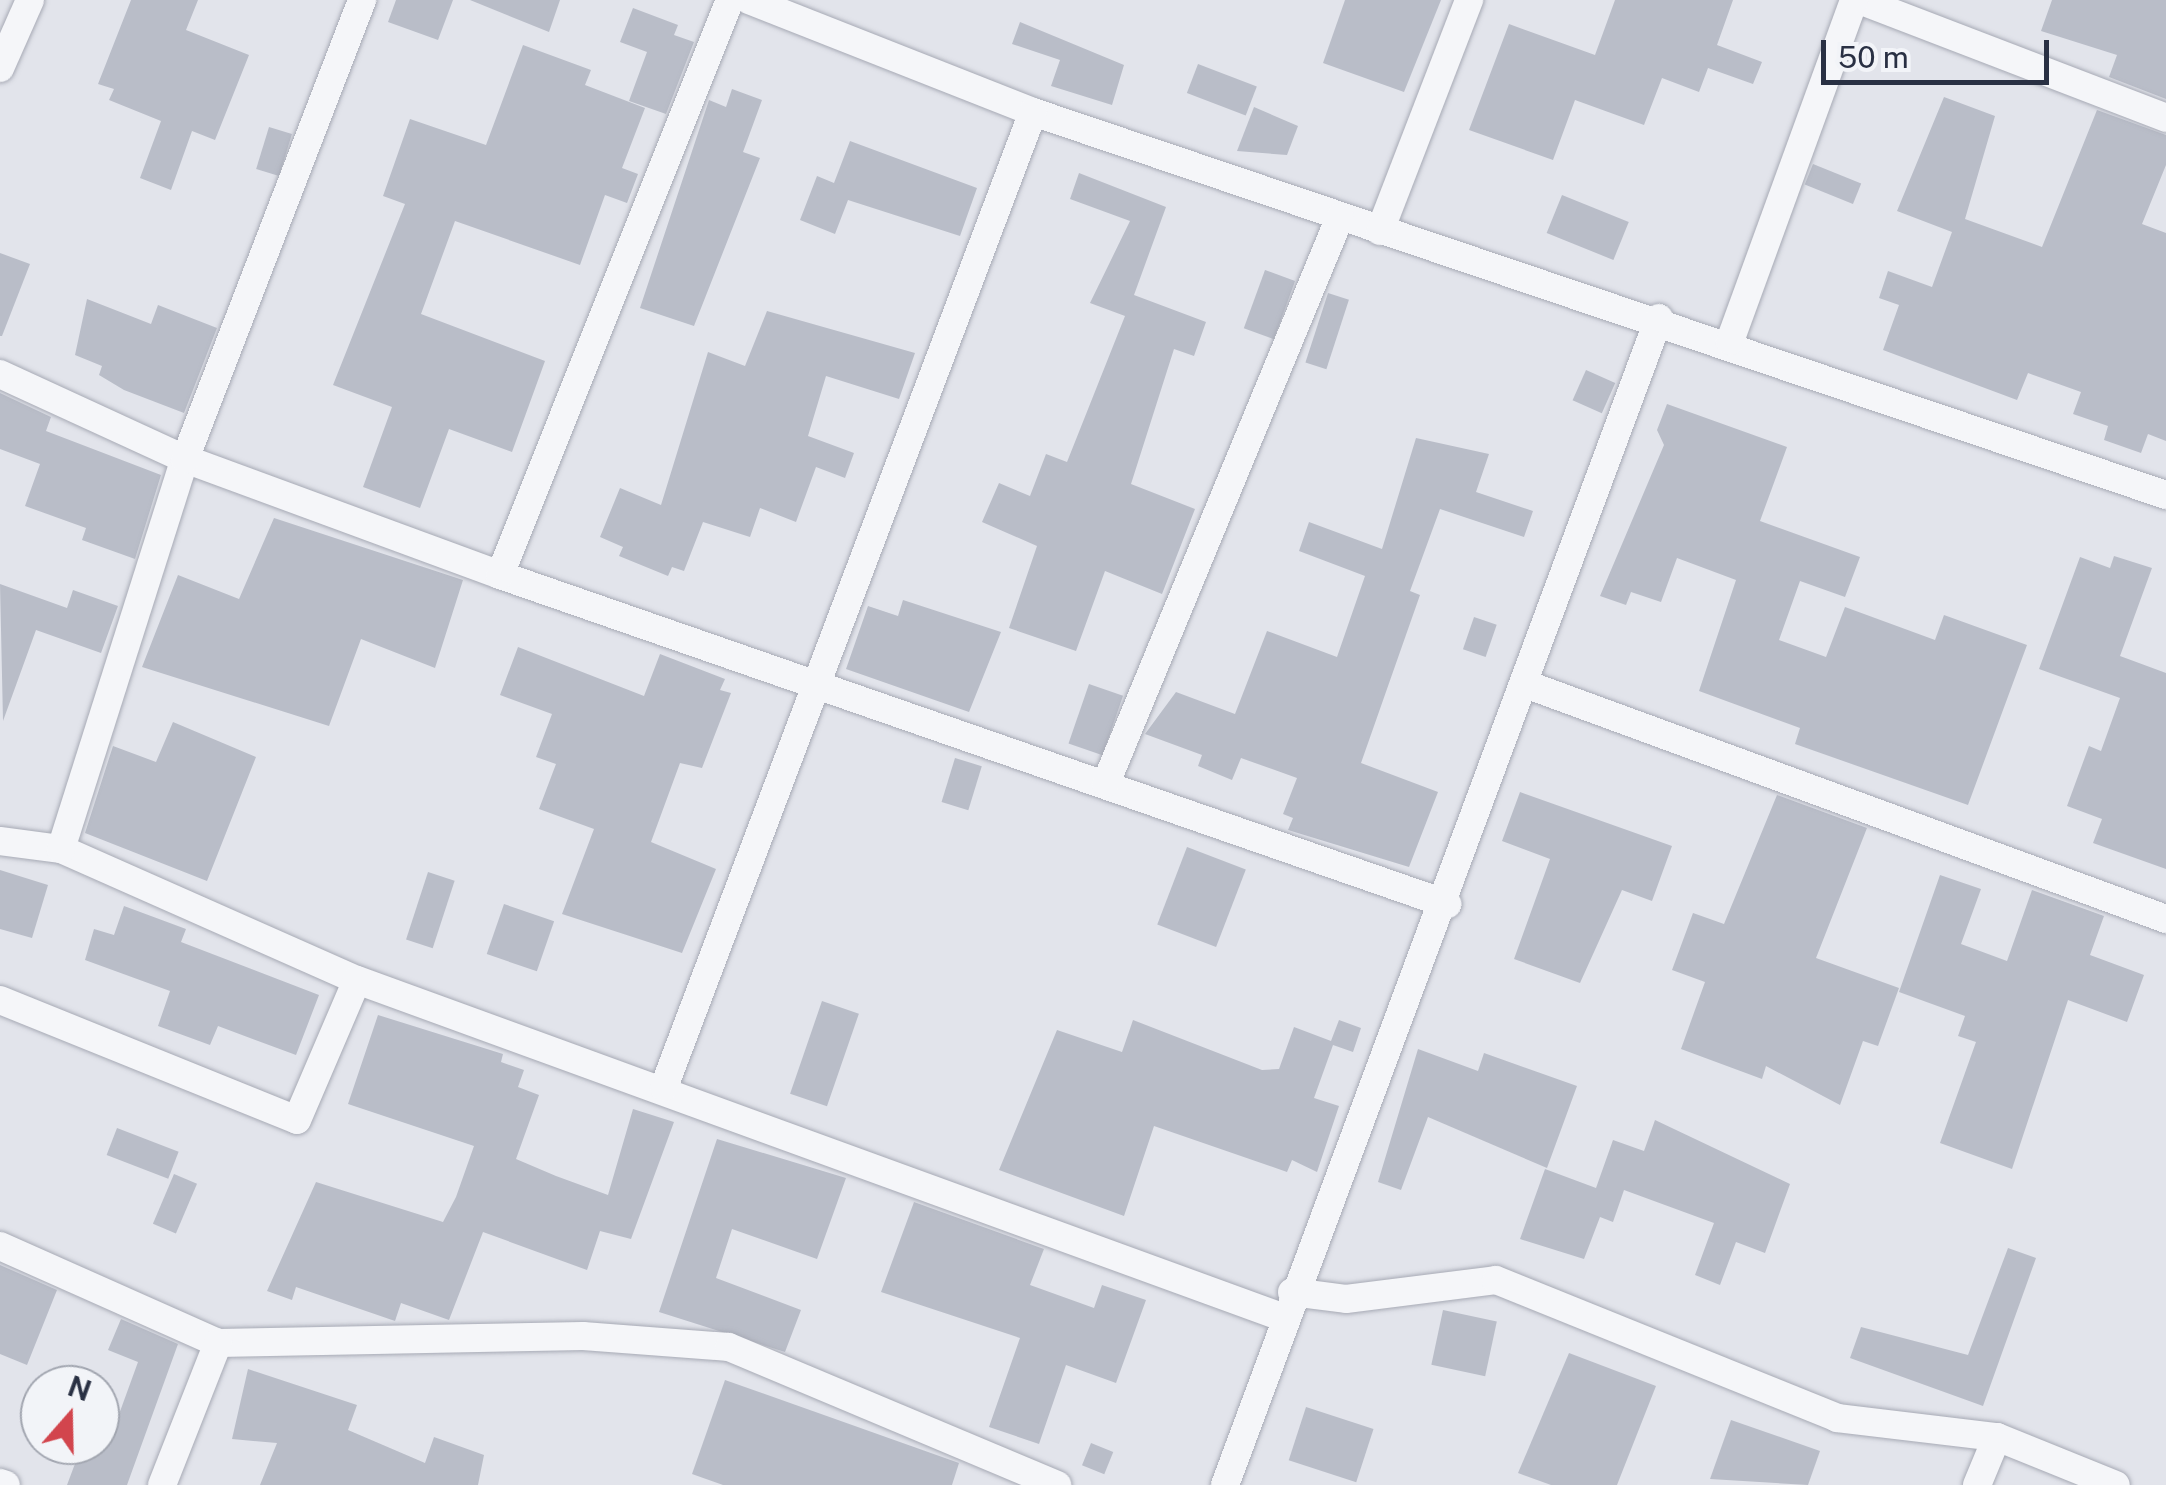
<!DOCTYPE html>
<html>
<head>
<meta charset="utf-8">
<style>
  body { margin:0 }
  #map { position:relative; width:2166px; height:1485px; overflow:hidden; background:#e2e4eb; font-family:"Public Sans",sans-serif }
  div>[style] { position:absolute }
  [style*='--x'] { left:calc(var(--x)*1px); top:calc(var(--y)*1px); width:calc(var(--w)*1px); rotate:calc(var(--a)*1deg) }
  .building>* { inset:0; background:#b9bdc8; transform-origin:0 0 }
  .roads { filter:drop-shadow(0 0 2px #a7aab5) drop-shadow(0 0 2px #a7aab5) }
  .minor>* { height:28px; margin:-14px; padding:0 14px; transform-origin:14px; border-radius:14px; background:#f5f6f9 }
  span { translate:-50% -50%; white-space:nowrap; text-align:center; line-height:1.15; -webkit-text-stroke:10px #f2f4f8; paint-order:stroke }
  .north { position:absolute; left:20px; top:1365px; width:100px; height:100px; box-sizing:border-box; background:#f2f4f8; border:2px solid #a2a6b0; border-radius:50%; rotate:20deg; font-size:28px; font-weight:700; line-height:40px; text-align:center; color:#293043 }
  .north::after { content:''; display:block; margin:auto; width:35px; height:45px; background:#d2454d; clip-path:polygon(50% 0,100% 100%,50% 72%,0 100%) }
  .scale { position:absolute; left:1821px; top:40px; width:228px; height:45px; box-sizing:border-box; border:5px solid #293043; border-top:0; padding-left:12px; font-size:30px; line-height:35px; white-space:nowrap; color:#293043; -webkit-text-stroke:8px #f2f4f8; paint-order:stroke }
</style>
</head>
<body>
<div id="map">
  <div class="building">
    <div style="clip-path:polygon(131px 0,198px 0,186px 30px,249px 55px,215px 140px,192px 131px,171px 190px,140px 178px,161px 121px,109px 100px,114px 89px,98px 84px)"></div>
    <div style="clip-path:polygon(396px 0,453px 0,438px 40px,388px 22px)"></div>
    <div style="clip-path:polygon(470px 0,560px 0,549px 32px)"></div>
    <div style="clip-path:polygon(1345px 0,1441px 0,1404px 92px,1323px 63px)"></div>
    <div style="clip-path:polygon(1615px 0,1733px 0,1717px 45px,1762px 62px,1753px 84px,1708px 68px,1699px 92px,1662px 78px,1644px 125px,1575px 100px,1553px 160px,1469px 130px,1509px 24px,1595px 55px)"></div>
    <div style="clip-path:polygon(2052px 0,2166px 0,2166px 99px,2109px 77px,2117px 55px,2041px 31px)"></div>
    <div style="clip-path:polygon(633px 8px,678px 25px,674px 35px,694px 42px,666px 114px,629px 101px,647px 52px,620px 42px)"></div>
    <div style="clip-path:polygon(1020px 22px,1124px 65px,1112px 105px,1051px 86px,1060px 60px,1012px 44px)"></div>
    <div style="clip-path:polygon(523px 45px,591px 70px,585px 85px,645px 108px,622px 168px,638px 174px,627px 203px,605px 195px,580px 265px,455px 221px,421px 314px,545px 361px,512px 452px,449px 429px,420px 508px,363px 487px,392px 407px,333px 385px,405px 204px,383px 196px,410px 119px,486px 145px)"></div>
    <div style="left:1198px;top:64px;width:63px;height:31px;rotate:21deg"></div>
    <div style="clip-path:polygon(732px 89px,762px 100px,743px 152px,760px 158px,694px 326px,640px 308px,709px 100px,726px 107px)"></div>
    <div style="clip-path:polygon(1944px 97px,1995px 116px,1965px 219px,2042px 247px,2097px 110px,2166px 135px,2166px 165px,2142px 224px,2166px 233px,2166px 441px,2148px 434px,2141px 453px,2104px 440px,2108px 426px,2073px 414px,2081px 392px,2028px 373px,2017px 400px,1883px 350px,1899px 305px,1879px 298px,1888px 271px,1932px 287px,1952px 232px,1897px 211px)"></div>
    <div style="clip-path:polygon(1254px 107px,1298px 126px,1287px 155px,1237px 151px)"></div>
    <div style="left:269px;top:127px;width:24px;height:44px;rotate:17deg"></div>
    <div style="clip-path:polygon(850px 141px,977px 188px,960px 236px,848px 200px,835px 234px,800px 220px,817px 176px,834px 183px)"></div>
    <div style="left:1813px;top:164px;width:52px;height:22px;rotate:22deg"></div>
    <div style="clip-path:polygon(1079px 173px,1166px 207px,1134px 295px,1206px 322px,1194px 356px,1174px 349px,1131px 484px,1195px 509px,1162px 594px,1105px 571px,1076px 651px,1009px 628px,1037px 546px,982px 522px,999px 483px,1030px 496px,1046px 454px,1067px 462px,1125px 316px,1090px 303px,1130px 221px,1070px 199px)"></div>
    <div style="left:1562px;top:195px;width:72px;height:41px;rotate:22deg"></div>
    <div style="clip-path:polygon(0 253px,30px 264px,2px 336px,0 336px)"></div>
    <div style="left:1265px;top:270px;width:32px;height:62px;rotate:20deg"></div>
    <div style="left:1328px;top:293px;width:22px;height:73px;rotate:18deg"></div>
    <div style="clip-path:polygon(87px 299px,151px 324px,158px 305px,217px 328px,184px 413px,124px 390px,99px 375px,102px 366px,75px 355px)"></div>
    <div style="clip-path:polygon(767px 311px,915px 353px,899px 399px,826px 376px,808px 436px,854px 453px,845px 478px,816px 467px,796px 522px,760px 508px,750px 537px,703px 522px,684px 571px,672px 567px,668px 576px,619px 556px,623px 547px,600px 537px,620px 488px,661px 505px,708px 352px,745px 366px)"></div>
    <div style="left:1586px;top:370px;width:32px;height:33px;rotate:24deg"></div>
    <div style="clip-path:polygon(0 393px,51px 417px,46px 431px,161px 475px,135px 559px,82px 540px,86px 528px,25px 506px,40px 464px,0 449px)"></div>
    <div style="clip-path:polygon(1667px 404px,1787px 447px,1760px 521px,1860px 557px,1845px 597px,1800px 581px,1779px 640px,1826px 657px,1845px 607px,1935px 640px,1944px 615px,2027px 645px,1968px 805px,1795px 744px,1800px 728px,1699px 691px,1736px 580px,1677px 558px,1661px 602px,1631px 592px,1626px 605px,1600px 596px,1664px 445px,1657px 430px)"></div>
    <div style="clip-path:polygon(1416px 438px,1489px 454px,1476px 492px,1533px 511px,1524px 537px,1440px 509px,1410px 591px,1420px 595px,1361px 763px,1438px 792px,1409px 867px,1288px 830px,1293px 818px,1283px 814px,1297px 778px,1241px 758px,1232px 780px,1198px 766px,1202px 755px,1145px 734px,1176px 692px,1235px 714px,1267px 631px,1337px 657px,1365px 576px,1299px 551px,1309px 522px,1382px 549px)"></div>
    <div style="clip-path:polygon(274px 518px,463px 580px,435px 668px,361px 639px,329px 726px,142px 667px,178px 575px,239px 599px)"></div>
    <div style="clip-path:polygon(2114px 556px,2152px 568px,2120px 656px,2166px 673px,2166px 869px,2093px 843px,2102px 819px,2067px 806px,2089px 746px,2101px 751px,2120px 698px,2039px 669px,2080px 557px,2110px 568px)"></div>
    <div style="clip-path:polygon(0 584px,67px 608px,73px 590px,118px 606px,101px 653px,36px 630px,3px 721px)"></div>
    <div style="clip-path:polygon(903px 600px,1001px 632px,969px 712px,846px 669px,868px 606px,898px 616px)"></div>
    <div style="left:1474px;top:617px;width:24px;height:34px;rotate:19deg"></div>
    <div style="clip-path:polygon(518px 647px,644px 696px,660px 654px,725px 679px,720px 690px,731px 693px,702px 768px,680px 763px,651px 842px,716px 869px,682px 953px,562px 914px,594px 829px,539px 809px,556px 764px,536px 757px,552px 714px,500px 695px)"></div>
    <div style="left:1089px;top:684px;width:36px;height:63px;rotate:19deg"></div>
    <div style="clip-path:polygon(173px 722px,256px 757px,207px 881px,85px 833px,113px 746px,156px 762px)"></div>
    <div style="left:955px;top:758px;width:28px;height:46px;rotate:17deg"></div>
    <div style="clip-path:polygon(1520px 792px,1672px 846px,1652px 901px,1622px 890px,1580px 983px,1514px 959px,1550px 859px,1502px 841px)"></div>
    <div style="clip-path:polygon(1777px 795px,1867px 828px,1816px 958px,1899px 988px,1878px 1046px,1863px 1041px,1840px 1105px,1766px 1066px,1762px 1079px,1681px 1049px,1705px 982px,1672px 970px,1693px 913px,1724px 924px)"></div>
    <div style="left:1187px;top:847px;width:63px;height:83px;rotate:21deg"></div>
    <div style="clip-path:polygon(0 870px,48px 885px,32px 938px,0 929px)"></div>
    <div style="left:428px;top:872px;width:28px;height:71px;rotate:18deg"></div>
    <div style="clip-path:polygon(1940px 875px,1981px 889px,1961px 944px,2007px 961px,2032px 890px,2104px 916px,2090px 955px,2144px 975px,2127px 1022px,2068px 1000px,2012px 1169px,1940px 1143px,1976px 1042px,1958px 1036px,1965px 1016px,1899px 992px)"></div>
    <div style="left:504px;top:904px;width:53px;height:53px;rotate:19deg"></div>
    <div style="clip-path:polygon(124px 906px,186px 929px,181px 942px,319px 995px,296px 1055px,218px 1026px,210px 1045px,158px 1026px,170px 991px,85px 960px,94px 929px,114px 935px)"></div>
    <div style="left:822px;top:1001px;width:39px;height:98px;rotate:19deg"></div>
    <div style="clip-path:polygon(378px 1015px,503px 1054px,501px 1062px,524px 1070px,518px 1087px,539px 1095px,516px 1159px,556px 1176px,608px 1195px,633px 1109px,674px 1122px,631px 1239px,600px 1231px,587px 1270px,483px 1232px,449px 1320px,401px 1303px,395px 1321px,296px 1287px,292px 1300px,267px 1291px,316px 1182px,443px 1222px,456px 1197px,474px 1146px,348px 1104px)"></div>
    <div style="clip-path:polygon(1133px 1020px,1262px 1070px,1279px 1069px,1294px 1027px,1331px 1041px,1339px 1020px,1361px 1028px,1353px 1052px,1333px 1045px,1314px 1098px,1339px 1106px,1317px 1172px,1292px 1160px,1287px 1172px,1154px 1126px,1124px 1216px,999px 1170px,1057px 1030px,1122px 1052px)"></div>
    <div style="clip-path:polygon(1418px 1049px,1478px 1071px,1484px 1053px,1577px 1086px,1547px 1168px,1428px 1117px,1401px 1190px,1378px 1182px)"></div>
    <div style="clip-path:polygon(1655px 1120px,1790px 1184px,1765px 1253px,1736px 1242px,1720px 1285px,1695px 1275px,1714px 1223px,1624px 1190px,1613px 1222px,1600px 1217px,1584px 1259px,1520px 1239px,1545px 1169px,1596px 1188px,1613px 1140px,1644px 1151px)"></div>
    <div style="left:117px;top:1128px;width:66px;height:29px;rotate:21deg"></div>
    <div style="clip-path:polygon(717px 1139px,846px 1178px,817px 1259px,732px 1229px,716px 1278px,801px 1310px,785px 1352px,659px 1312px)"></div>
    <div style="left:174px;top:1174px;width:25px;height:54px;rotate:23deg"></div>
    <div style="clip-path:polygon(914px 1202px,1044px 1249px,1030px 1285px,1094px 1308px,1102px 1285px,1146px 1300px,1116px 1383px,1066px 1365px,1039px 1444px,989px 1427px,1020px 1338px,881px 1292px)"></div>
    <div style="clip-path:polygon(2008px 1248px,2036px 1258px,1983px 1406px,1850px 1358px,1861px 1327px,1968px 1355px)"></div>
    <div style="clip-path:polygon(0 1265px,57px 1290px,27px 1365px,0 1354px)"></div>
    <div style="left:1443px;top:1310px;width:55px;height:56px;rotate:12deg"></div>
    <div style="clip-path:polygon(121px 1319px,178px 1344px,127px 1485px,67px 1485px,82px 1445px,100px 1445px,100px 1411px,118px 1417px,138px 1362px,108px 1350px)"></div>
    <div style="clip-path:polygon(1569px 1353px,1656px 1386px,1617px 1485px,1551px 1485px,1518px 1473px)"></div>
    <div style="clip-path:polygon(248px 1369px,357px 1405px,348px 1430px,425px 1463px,434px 1437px,484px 1455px,478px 1485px,260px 1485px,277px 1443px,232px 1439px)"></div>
    <div style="clip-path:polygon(725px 1380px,959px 1463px,952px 1485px,723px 1485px,692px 1474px)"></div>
    <div style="left:1306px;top:1407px;width:71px;height:56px;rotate:18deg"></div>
    <div style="clip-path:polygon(1731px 1420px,1820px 1451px,1808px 1485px,1710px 1479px)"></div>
    <div style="left:1091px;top:1443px;width:24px;height:24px;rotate:22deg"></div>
  </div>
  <div class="roads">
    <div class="minor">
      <div style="--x:749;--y:0;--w:305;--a:21.5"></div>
      <div style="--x:1033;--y:112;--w:1196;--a:18.68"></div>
      <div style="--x:1859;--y:0;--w:329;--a:21"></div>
      <div style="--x:0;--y:68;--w:74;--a:-66.2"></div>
      <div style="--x:1380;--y:231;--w:248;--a:-68.9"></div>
      <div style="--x:1730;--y:341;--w:363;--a:-70"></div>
      <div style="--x:0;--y:374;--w:204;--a:24.7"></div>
      <div style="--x:185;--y:459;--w:336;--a:20.2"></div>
      <div style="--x:500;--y:575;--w:1003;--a:19.16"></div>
      <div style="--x:500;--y:575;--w:619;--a:-68.2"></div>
      <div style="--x:1528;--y:685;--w:680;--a:20.14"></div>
      <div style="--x:1106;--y:783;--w:612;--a:-67.54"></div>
      <div style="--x:0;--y:841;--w:62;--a:7.5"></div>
      <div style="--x:61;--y:849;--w:324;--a:23.9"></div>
      <div style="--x:357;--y:980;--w:984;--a:20.02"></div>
      <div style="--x:61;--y:849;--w:409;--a:-72.4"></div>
      <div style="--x:185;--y:459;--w:492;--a:-68.9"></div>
      <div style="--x:0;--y:1000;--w:320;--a:22"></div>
      <div style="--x:297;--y:1120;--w:152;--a:-66.8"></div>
      <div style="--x:664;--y:1087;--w:1042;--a:-69.27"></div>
      <div style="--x:0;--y:1246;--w:239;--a:24"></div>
      <div style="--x:218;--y:1343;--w:365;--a:-1.1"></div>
      <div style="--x:583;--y:1336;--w:146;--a:4.3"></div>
      <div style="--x:729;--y:1347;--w:356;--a:22.8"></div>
      <div style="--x:1292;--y:1292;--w:54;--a:7.4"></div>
      <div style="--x:1346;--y:1299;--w:151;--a:-7.2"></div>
      <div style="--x:1496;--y:1280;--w:368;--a:22"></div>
      <div style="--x:1837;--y:1418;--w:161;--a:6.8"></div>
      <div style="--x:1997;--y:1437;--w:128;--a:22"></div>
      <div style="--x:0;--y:1483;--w:6;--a:18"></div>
      <div style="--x:162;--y:1485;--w:153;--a:-68.5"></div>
      <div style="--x:1225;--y:1485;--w:1245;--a:-69.6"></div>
      <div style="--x:1977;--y:1485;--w:52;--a:-67.4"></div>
    </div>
  </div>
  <div class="north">N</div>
  <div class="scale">50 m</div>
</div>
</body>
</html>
